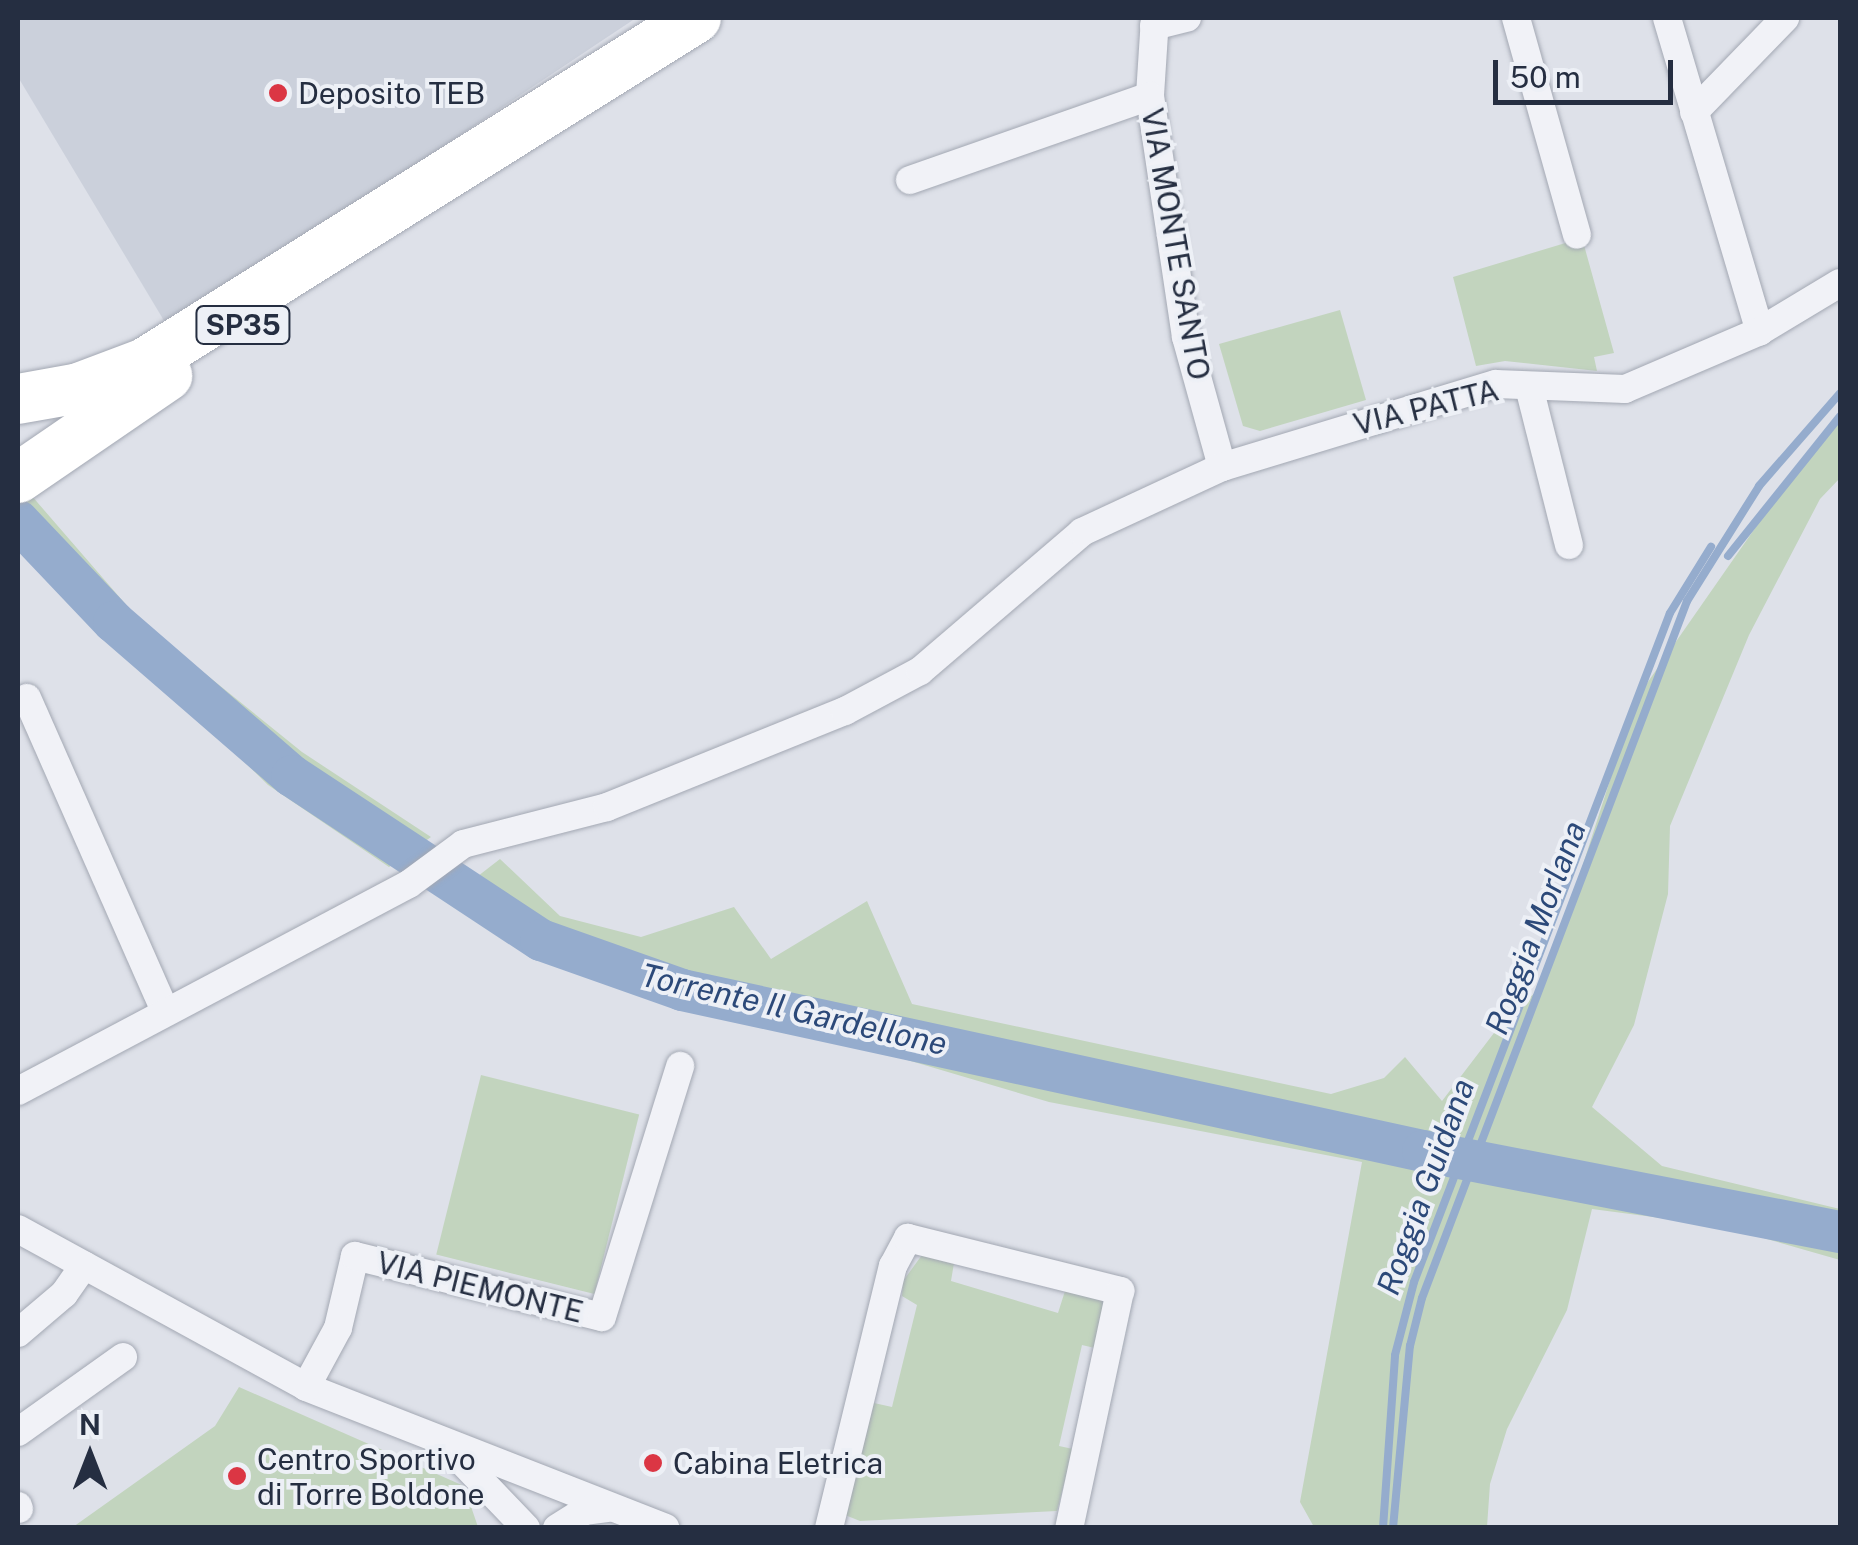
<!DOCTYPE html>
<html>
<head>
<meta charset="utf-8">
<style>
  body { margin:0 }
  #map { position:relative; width:1858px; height:1545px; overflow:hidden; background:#dee1e9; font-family:"Public Sans",sans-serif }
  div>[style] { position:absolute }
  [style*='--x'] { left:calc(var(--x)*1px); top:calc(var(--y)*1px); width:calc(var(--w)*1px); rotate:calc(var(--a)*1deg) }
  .built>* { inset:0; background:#cbd0db }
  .green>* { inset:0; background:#c2d4be; transform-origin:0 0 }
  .stream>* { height:8px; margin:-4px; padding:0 4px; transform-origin:4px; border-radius:4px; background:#95accd }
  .river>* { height:42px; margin:-21px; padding:0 21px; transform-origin:21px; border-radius:21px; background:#95accd }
  .roads { filter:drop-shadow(0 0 2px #a3a8b3) drop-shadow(0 0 2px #a3a8b3) }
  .street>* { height:28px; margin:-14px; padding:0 14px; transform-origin:14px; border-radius:14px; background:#f1f2f7 }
  .highway>* { height:50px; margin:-25px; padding:0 25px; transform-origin:25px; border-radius:25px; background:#fff }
  .dots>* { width:28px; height:28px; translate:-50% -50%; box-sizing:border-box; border:5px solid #edf0f6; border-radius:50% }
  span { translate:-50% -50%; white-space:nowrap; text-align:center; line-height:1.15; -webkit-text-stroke:8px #edf0f6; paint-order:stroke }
  .shield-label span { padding:2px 8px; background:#edf0f6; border:2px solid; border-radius:8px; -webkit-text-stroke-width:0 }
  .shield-label { font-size:28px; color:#252e41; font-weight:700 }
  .poi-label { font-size:30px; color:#252e41 }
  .left { translate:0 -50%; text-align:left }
  .street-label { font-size:30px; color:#252e41 }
  .water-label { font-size:32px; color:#2c4979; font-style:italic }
  .frame { position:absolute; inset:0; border:20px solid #252e41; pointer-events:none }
  .north { position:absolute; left:40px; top:1405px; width:100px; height:100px; -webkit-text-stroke:8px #edf0f6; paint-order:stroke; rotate:0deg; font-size:28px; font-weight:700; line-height:40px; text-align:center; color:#252e41 }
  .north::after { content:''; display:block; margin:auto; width:35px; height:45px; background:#252e41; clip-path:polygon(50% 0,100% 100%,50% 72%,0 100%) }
  .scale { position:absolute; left:1493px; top:60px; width:180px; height:45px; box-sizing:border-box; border:5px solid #252e41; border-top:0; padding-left:12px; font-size:30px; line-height:35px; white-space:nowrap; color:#252e41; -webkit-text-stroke:8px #edf0f6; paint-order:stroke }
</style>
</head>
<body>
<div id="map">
  <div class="built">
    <div style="clip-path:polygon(18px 18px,636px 18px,169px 329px,18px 77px)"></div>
  </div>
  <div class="green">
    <div style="clip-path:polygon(1582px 238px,1614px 353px,1594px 357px,1597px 371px,1505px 361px,1476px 366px,1453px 277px)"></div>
    <div style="clip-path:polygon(1340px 310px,1366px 400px,1260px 431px,1243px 426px,1219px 344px)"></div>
    <div style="clip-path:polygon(1840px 421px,1840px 478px,1820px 499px,1749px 635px,1670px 826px,1668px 894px,1634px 1025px,1592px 1107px,1662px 1166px,1840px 1209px,1840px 1260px,1722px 1226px,1592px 1209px,1567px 1310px,1507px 1429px,1490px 1484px,1487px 1527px,1314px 1527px,1300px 1502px,1362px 1162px,1049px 1102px,569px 960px,451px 897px,500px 859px,560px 916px,641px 937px,734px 907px,771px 959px,867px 901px,912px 1004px,1331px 1094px,1384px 1078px,1405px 1057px,1442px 1101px,1497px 1029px,1545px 983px,1636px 699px,1767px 511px)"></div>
    <div style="clip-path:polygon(31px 495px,141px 622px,302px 752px,431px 837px,389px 867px,268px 785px,18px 541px,18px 505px)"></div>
    <div style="left:481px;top:1075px;width:163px;height:185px;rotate:14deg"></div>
    <div style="clip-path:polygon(922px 1255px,954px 1263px,951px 1281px,1058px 1313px,1065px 1291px,1109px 1302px,1099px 1349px,1082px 1345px,1059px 1446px,1073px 1449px,1057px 1511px,860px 1521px,845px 1515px,874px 1403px,892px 1407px,917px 1305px,902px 1296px,903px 1281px)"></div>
    <div style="clip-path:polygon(239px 1387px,464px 1486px,478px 1527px,73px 1527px,215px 1426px)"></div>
  </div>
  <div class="stream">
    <div style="--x:1728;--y:556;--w:179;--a:-51.3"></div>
    <div style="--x:1383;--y:1528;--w:173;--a:-86"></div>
    <div style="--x:1395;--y:1355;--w:75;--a:-75.4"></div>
    <div style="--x:1414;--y:1282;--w:716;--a:-69.06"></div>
    <div style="--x:1670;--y:613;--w:78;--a:-58.2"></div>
    <div style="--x:1393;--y:1528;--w:183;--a:-84.7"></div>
    <div style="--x:1410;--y:1346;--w:49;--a:-76"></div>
    <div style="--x:1422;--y:1298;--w:746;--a:-69.18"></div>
    <div style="--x:1687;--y:601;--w:136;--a:-57.9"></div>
    <div style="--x:1759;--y:486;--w:123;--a:-48.9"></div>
  </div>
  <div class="river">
    <div style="--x:18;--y:521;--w:139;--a:46.5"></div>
    <div style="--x:114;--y:622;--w:235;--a:40.9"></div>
    <div style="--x:292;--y:776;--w:298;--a:33.4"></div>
    <div style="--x:541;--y:940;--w:150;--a:19.5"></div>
    <div style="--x:682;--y:990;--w:758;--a:12.26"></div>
    <div style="--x:1423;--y:1151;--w:425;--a:11"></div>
  </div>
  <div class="roads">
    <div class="street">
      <div style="--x:1155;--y:18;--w:78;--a:93.7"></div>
      <div style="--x:1150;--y:96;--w:244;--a:81.5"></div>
      <div style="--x:1186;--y:337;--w:135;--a:74.5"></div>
      <div style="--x:1516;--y:18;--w:225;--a:74.3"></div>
      <div style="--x:1667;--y:18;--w:327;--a:73.5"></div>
      <div style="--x:1154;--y:26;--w:34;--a:-14"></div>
      <div style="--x:1694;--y:112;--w:131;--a:-45.9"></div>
      <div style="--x:910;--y:180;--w:254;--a:-19.3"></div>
      <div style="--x:1529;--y:387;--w:163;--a:75.8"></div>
      <div style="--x:27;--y:698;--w:342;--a:66.2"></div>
      <div style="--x:18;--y:1091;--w:442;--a:-27.9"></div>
      <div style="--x:409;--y:884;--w:67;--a:-36.5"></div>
      <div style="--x:463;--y:844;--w:149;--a:-14.4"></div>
      <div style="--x:607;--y:807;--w:257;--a:-22"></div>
      <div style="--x:845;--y:711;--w:85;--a:-28.1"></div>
      <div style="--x:920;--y:671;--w:213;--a:-40.6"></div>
      <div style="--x:1082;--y:532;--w:154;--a:-24.9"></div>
      <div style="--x:1222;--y:467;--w:286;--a:-16.9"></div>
      <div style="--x:1496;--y:384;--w:129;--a:2.2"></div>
      <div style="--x:1625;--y:389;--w:147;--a:-23.2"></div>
      <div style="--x:1760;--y:331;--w:93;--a:-31"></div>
      <div style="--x:18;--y:1229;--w:328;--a:28.7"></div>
      <div style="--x:306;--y:1387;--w:386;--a:21.4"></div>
      <div style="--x:18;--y:1333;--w:60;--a:-40.3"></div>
      <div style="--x:64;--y:1294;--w:35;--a:-55"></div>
      <div style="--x:306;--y:1387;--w:67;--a:-61.5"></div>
      <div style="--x:338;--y:1328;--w:74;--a:-76.7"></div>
      <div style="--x:355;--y:1256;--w:254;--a:13.9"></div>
      <div style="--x:602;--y:1317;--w:263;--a:-72.7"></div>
      <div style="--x:18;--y:1432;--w:129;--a:-35.5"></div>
      <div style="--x:456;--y:1455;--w:101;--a:46.2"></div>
      <div style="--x:18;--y:1506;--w:3;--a:72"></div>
      <div style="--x:557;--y:1528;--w:32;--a:-32"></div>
      <div style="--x:584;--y:1511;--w:23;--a:-7"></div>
      <div style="--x:829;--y:1528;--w:270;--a:-76.3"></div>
      <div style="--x:893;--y:1266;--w:32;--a:-62"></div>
      <div style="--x:908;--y:1238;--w:219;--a:14"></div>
      <div style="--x:1120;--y:1291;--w:242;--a:102.1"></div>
    </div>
    <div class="highway">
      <div style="--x:18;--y:399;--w:62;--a:-10.2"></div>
      <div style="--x:79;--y:388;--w:71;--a:-20.7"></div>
      <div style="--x:145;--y:363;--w:650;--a:-32.05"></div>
      <div style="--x:18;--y:478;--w:181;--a:-34.4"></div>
    </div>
  </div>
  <div class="dots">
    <div style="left:278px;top:93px;background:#db3644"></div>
    <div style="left:653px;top:1463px;background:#db3644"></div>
    <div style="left:237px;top:1476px;background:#db3644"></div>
  </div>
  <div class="shield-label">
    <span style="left:243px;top:325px">SP35</span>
  </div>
  <div class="poi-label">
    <span class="left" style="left:298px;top:93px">Deposito TEB</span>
    <span class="left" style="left:257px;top:1476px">Centro Sportivo<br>di Torre Boldone</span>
    <span class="left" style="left:673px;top:1463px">Cabina Eletrica</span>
  </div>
  <div class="street-label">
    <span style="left:1176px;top:244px;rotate:80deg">VIA MONTE SANTO</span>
    <span style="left:1426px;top:407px;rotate:-14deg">VIA PATTA</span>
    <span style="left:480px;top:1287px;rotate:14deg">VIA PIEMONTE</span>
  </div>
  <div class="water-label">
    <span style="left:1536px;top:928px;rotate:-69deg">Roggia Morlana</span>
    <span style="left:794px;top:1010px;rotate:13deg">Torrente Il Gardellone</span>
    <span style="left:1426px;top:1187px;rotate:-70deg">Roggia Guidana</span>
  </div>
  <div class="frame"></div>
  <div class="north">N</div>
  <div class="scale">50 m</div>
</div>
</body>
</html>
